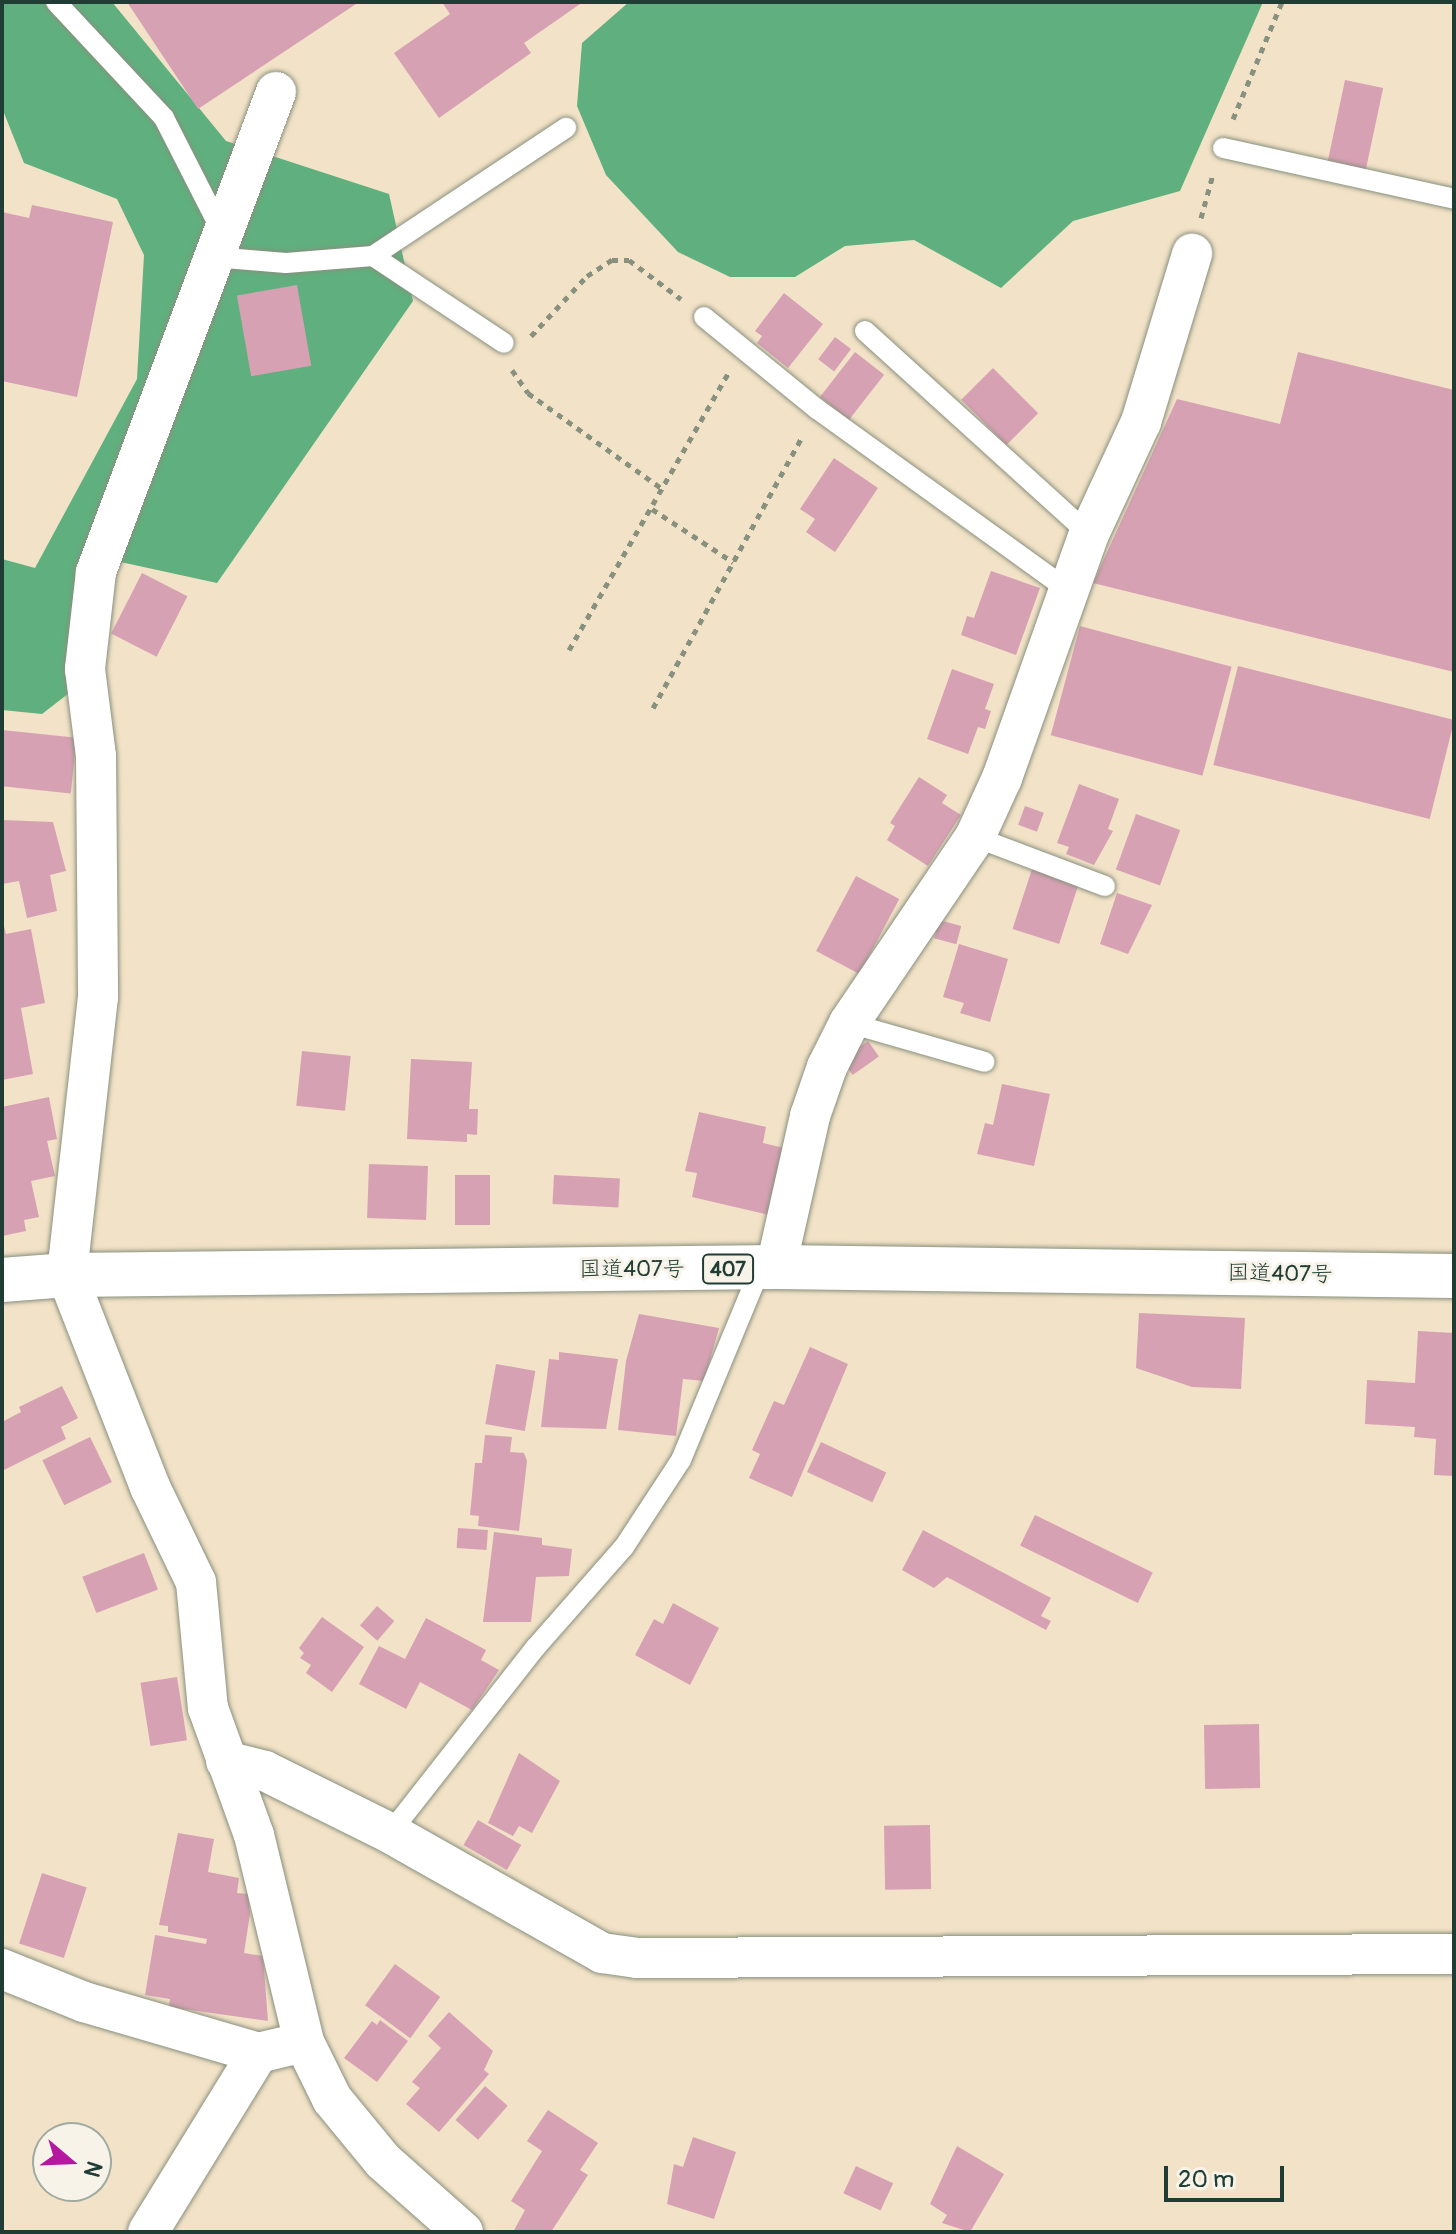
<!DOCTYPE html>
<html>
<head>
<meta charset="utf-8">
<style>
  body { margin:0 }
  #map { position:relative; width:1456px; height:2234px; overflow:hidden; background:#f2e2c7; font-family:Pangolin,"Klee One",sans-serif }
  div>[style] { position:absolute }
  [style*='--x'] { left:calc(var(--x)*1px); top:calc(var(--y)*1px); width:calc(var(--w)*1px); rotate:calc(var(--a)*1deg) }
  .forest>* { inset:0; background:#5fb07e }
  .building>* { inset:0; background:#d7a1b4; transform-origin:0 0 }
  .path>* { height:5px; margin-top:-2.5px; transform-origin:0; background:repeating-linear-gradient(90deg,#88907e 0 6px,transparent 0 12px) }
  .roads { filter:drop-shadow(0 0 2px #88907e) drop-shadow(0 0 2px #88907e) }
  .lane>* { height:20px; margin:-10px; padding:0 10px; transform-origin:10px; border-radius:10px; background:#fff }
  .street>* { height:40px; margin:-20px; padding:0 20px; transform-origin:20px; border-radius:20px; background:#fff }
  .highway>* { height:44px; margin:-22px; padding:0 22px; transform-origin:22px; border-radius:22px; background:#fff }
  span { translate:-50% -50%; white-space:nowrap; text-align:center; line-height:1.15; -webkit-text-stroke:6px #f7f3e8; paint-order:stroke }
  .shield-label span { padding:2px 6px; background:#f7f3e8; border:2px solid; border-radius:6px; -webkit-text-stroke-width:0 }
  .shield-label { font-size:20px; color:#1f3d34; font-weight:700 }
  .street-label { font-size:22px; color:#1f3d34 }
  .frame { position:absolute; inset:0; border:4px solid #1f3d34; pointer-events:none }
  .north { position:absolute; left:32px; top:2122px; width:80px; height:80px; box-sizing:border-box; background:#f7f3e8; border:2px solid #a1aaa0; border-radius:50%; rotate:109deg; font-size:22px; font-weight:700; line-height:32px; text-align:center; color:#1f3d34 }
  .north::after { content:''; display:block; margin:auto; width:28px; height:36px; background:#b5179e; clip-path:polygon(50% 0,100% 100%,50% 72%,0 100%) }
  .scale { position:absolute; left:1164px; top:2166px; width:120px; height:36px; box-sizing:border-box; border:4px solid #1f3d34; border-top:0; padding-left:10px; font-size:24px; line-height:28px; white-space:nowrap; color:#1f3d34; -webkit-text-stroke:6px #f7f3e8; paint-order:stroke }
</style>
</head>
<body>
<div id="map">
  <div class="forest">
    <div style="clip-path:polygon(2px 2px,112px 2px,226px 141px,389px 194px,413px 301px,217px 583px,116px 561px,73px 690px,42px 714px,2px 710px,2px 559px,35px 568px,137px 379px,144px 255px,117px 199px,24px 163px,2px 108px)"></div>
    <div style="clip-path:polygon(629px 2px,1263px 2px,1180px 191px,1073px 221px,1001px 288px,914px 240px,845px 246px,795px 277px,730px 277px,678px 252px,606px 175px,577px 106px,582px 43px)"></div>
  </div>
  <div class="building">
    <div style="clip-path:polygon(127px 2px,359px 2px,198px 109px)"></div>
    <div style="clip-path:polygon(442px 2px,583px 2px,524px 43px,531px 53px,439px 118px,394px 53px,450px 14px)"></div>
    <div style="left:1345px;top:80px;width:39px;height:84px;rotate:12deg"></div>
    <div style="clip-path:polygon(32px 205px,113px 222px,77px 397px,2px 381px,2px 212px,29px 218px)"></div>
    <div style="left:297px;top:285px;width:82px;height:61px;rotate:80deg"></div>
    <div style="clip-path:polygon(784px 293px,823px 324px,788px 368px,757px 343px,762px 336px,755px 331px)"></div>
    <div style="left:835px;top:337px;width:20px;height:28px;rotate:37deg"></div>
    <div style="left:855px;top:352px;width:37px;height:57px;rotate:38deg"></div>
    <div style="clip-path:polygon(1298px 352px,1454px 390px,1454px 672px,1093px 583px,1177px 399px,1280px 424px)"></div>
    <div style="left:993px;top:368px;width:64px;height:45px;rotate:45deg"></div>
    <div style="clip-path:polygon(834px 458px,878px 488px,835px 552px,806px 532px,815px 519px,800px 509px)"></div>
    <div style="clip-path:polygon(991px 571px,1040px 588px,1016px 655px,961px 635px,967px 616px,974px 618px)"></div>
    <div style="left:142px;top:573px;width:51px;height:68px;rotate:27deg"></div>
    <div style="left:1080px;top:626px;width:157px;height:113px;rotate:15deg"></div>
    <div style="left:1238px;top:666px;width:223px;height:102px;rotate:14deg"></div>
    <div style="clip-path:polygon(952px 669px,994px 684px,985px 709px,991px 711px,985px 729px,978px 727px,968px 754px,927px 739px)"></div>
    <div style="left:2px;top:730px;width:75px;height:56px;rotate:6deg"></div>
    <div style="clip-path:polygon(919px 777px,947px 795px,942px 803px,961px 815px,928px 866px,887px 840px,895px 826px,890px 823px)"></div>
    <div style="clip-path:polygon(1079px 784px,1119px 799px,1108px 829px,1113px 831px,1094px 865px,1066px 854px,1069px 847px,1057px 843px)"></div>
    <div style="left:1025px;top:806px;width:20px;height:20px;rotate:20deg"></div>
    <div style="left:1136px;top:814px;width:47px;height:59px;rotate:20deg"></div>
    <div style="clip-path:polygon(2px 820px,53px 822px,66px 871px,50px 875px,57px 911px,27px 918px,19px 881px,2px 884px)"></div>
    <div style="left:1032px;top:869px;width:49px;height:63px;rotate:18deg"></div>
    <div style="left:856px;top:876px;width:49px;height:85px;rotate:28deg"></div>
    <div style="clip-path:polygon(1117px 893px,1152px 905px,1128px 954px,1100px 944px)"></div>
    <div style="clip-path:polygon(2px 918px,6px 934px,31px 929px,45px 1003px,21px 1008px,33px 1074px,2px 1080px)"></div>
    <div style="left:939px;top:920px;width:23px;height:19px;rotate:15deg"></div>
    <div style="clip-path:polygon(959px 944px,1008px 959px,990px 1022px,960px 1013px,964px 1003px,943px 997px)"></div>
    <div style="left:868px;top:1041px;width:19px;height:32px;rotate:55deg"></div>
    <div style="left:302px;top:1051px;width:49px;height:55px;rotate:6deg"></div>
    <div style="clip-path:polygon(411px 1059px,472px 1062px,469px 1109px,478px 1109px,477px 1135px,467px 1134px,467px 1142px,407px 1139px)"></div>
    <div style="clip-path:polygon(1002px 1084px,1050px 1094px,1034px 1166px,977px 1154px,985px 1123px,993px 1125px)"></div>
    <div style="clip-path:polygon(49px 1097px,57px 1139px,47px 1141px,55px 1176px,31px 1181px,39px 1217px,24px 1220px,26px 1231px,2px 1236px,2px 1107px)"></div>
    <div style="clip-path:polygon(699px 1112px,766px 1127px,763px 1143px,784px 1148px,769px 1215px,692px 1197px,697px 1173px,685px 1171px)"></div>
    <div style="left:369px;top:1164px;width:59px;height:54px;rotate:2deg"></div>
    <div style="left:455px;top:1175px;width:35px;height:50px"></div>
    <div style="left:554px;top:1175px;width:66px;height:29px;rotate:3deg"></div>
    <div style="clip-path:polygon(1139px 1313px,1245px 1318px,1241px 1389px,1192px 1387px,1136px 1368px)"></div>
    <div style="clip-path:polygon(639px 1314px,719px 1328px,704px 1381px,683px 1379px,676px 1436px,618px 1430px,626px 1361px)"></div>
    <div style="clip-path:polygon(1418px 1331px,1454px 1333px,1454px 1476px,1434px 1475px,1436px 1439px,1414px 1437px,1415px 1427px,1365px 1424px,1367px 1380px,1415px 1383px)"></div>
    <div style="clip-path:polygon(810px 1347px,848px 1364px,792px 1497px,749px 1478px,760px 1454px,752px 1450px,774px 1401px,784px 1405px)"></div>
    <div style="clip-path:polygon(559px 1352px,618px 1359px,606px 1429px,541px 1427px,549px 1359px,559px 1360px)"></div>
    <div style="left:496px;top:1364px;width:40px;height:61px;rotate:10deg"></div>
    <div style="clip-path:polygon(62px 1386px,78px 1418px,61px 1427px,66px 1439px,2px 1471px,2px 1422px,21px 1412px,19px 1407px)"></div>
    <div style="clip-path:polygon(485px 1435px,512px 1437px,510px 1452px,524px 1453px,527px 1461px,519px 1531px,478px 1526px,479px 1516px,470px 1515px,475px 1463px,482px 1463px)"></div>
    <div style="left:90px;top:1437px;width:50px;height:53px;rotate:64deg"></div>
    <div style="left:821px;top:1442px;width:72px;height:33px;rotate:25deg"></div>
    <div style="left:1035px;top:1515px;width:131px;height:34px;rotate:26deg"></div>
    <div style="left:458px;top:1528px;width:30px;height:20px;rotate:4deg"></div>
    <div style="clip-path:polygon(923px 1530px,1051px 1598px,1041px 1616px,1051px 1621px,1046px 1630px,947px 1577px,934px 1588px,902px 1570px)"></div>
    <div style="clip-path:polygon(494px 1532px,542px 1538px,542px 1545px,572px 1549px,569px 1576px,536px 1577px,531px 1622px,483px 1622px)"></div>
    <div style="left:144px;top:1553px;width:39px;height:66px;rotate:69deg"></div>
    <div style="clip-path:polygon(673px 1603px,719px 1628px,690px 1685px,635px 1655px,654px 1619px,663px 1624px)"></div>
    <div style="left:377px;top:1606px;width:23px;height:26px;rotate:41deg"></div>
    <div style="clip-path:polygon(322px 1617px,364px 1647px,332px 1692px,306px 1673px,311px 1665px,300px 1658px,304px 1653px,299px 1648px)"></div>
    <div style="clip-path:polygon(426px 1618px,486px 1650px,481px 1660px,499px 1670px,472px 1710px,420px 1682px,406px 1709px,359px 1684px,379px 1646px,405px 1659px)"></div>
    <div style="left:177px;top:1677px;width:64px;height:37px;rotate:81deg"></div>
    <div style="left:1259px;top:1724px;width:64px;height:55px;rotate:89deg"></div>
    <div style="clip-path:polygon(519px 1753px,560px 1781px,532px 1833px,519px 1826px,513px 1836px,488px 1823px)"></div>
    <div style="left:478px;top:1820px;width:50px;height:29px;rotate:30deg"></div>
    <div style="left:930px;top:1825px;width:64px;height:46px;rotate:89deg"></div>
    <div style="clip-path:polygon(178px 1833px,214px 1839px,208px 1872px,239px 1878px,237px 1893px,248px 1894px,250px 1914px,244px 1953px,263px 1956px,268px 2021px,169px 2007px,170px 1999px,145px 1995px,155px 1935px,206px 1944px,207px 1939px,168px 1932px,168px 1926px,159px 1925px)"></div>
    <div style="left:42px;top:1873px;width:47px;height:74px;rotate:18deg"></div>
    <div style="left:395px;top:1964px;width:56px;height:51px;rotate:36deg"></div>
    <div style="clip-path:polygon(449px 2012px,493px 2051px,484px 2070px,489px 2074px,439px 2132px,406px 2104px,420px 2088px,412px 2082px,441px 2048px,428px 2036px)"></div>
    <div style="clip-path:polygon(380px 2020px,408px 2041px,377px 2082px,344px 2058px,372px 2021px,377px 2025px)"></div>
    <div style="left:485px;top:2086px;width:30px;height:45px;rotate:41deg"></div>
    <div style="clip-path:polygon(548px 2110px,598px 2143px,580px 2170px,588px 2175px,551px 2232px,513px 2232px,525px 2210px,511px 2201px,542px 2151px,527px 2141px)"></div>
    <div style="clip-path:polygon(693px 2137px,736px 2152px,714px 2219px,667px 2204px,674px 2164px,683px 2167px)"></div>
    <div style="clip-path:polygon(957px 2146px,1004px 2174px,970px 2232px,942px 2223px,947px 2215px,930px 2204px)"></div>
    <div style="left:856px;top:2166px;width:41px;height:30px;rotate:25deg"></div>
  </div>
  <div class="path">
    <div style="--x:1233;--y:119;--w:127;--a:-67.3"></div>
    <div style="--x:1201;--y:218;--w:46;--a:-74.7"></div>
    <div style="--x:531;--y:336;--w:82;--a:-47"></div>
    <div style="--x:587;--y:276;--w:30;--a:-33"></div>
    <div style="--x:612;--y:260;--w:17;--a:0"></div>
    <div style="--x:629;--y:260;--w:65;--a:36.9"></div>
    <div style="--x:512;--y:370;--w:28;--a:55"></div>
    <div style="--x:528;--y:393;--w:167;--a:35.5"></div>
    <div style="--x:652;--y:509;--w:97;--a:33.2"></div>
    <div style="--x:569;--y:650;--w:319;--a:-60.1"></div>
    <div style="--x:653;--y:708;--w:311;--a:-61.2"></div>
  </div>
  <div class="roads">
    <div class="lane">
      <div style="--x:56;--y:2;--w:158;--a:47"></div>
      <div style="--x:164;--y:118;--w:128;--a:63"></div>
      <div style="--x:1223;--y:148;--w:237;--a:12.4"></div>
      <div style="--x:373;--y:256;--w:157;--a:33.6"></div>
      <div style="--x:213;--y:257;--w:73;--a:4.7"></div>
      <div style="--x:286;--y:263;--w:87;--a:-4.6"></div>
      <div style="--x:373;--y:256;--w:232;--a:-33.6"></div>
      <div style="--x:704;--y:317;--w:146;--a:39.2"></div>
      <div style="--x:817;--y:409;--w:311;--a:35.8"></div>
      <div style="--x:865;--y:331;--w:302;--a:42.2"></div>
      <div style="--x:975;--y:837;--w:139;--a:20.7"></div>
      <div style="--x:849;--y:1023;--w:141;--a:16"></div>
      <div style="--x:390;--y:1833;--w:236;--a:-51.9"></div>
      <div style="--x:536;--y:1647;--w:133;--a:-48.7"></div>
      <div style="--x:624;--y:1547;--w:104;--a:-56.8"></div>
      <div style="--x:681;--y:1460;--w:207;--a:-67.5"></div>
    </div>
    <div class="street">
      <div style="--x:276;--y:92;--w:513;--a:110.56"></div>
      <div style="--x:96;--y:572;--w:98;--a:96.5"></div>
      <div style="--x:85;--y:669;--w:88;--a:82.8"></div>
      <div style="--x:96;--y:756;--w:241;--a:89.5"></div>
      <div style="--x:98;--y:997;--w:280;--a:96.4"></div>
      <div style="--x:67;--y:1275;--w:228;--a:68.6"></div>
      <div style="--x:150;--y:1487;--w:106;--a:64.2"></div>
      <div style="--x:196;--y:1582;--w:127;--a:84.6"></div>
      <div style="--x:208;--y:1708;--w:135;--a:70.1"></div>
      <div style="--x:254;--y:1835;--w:213;--a:76.4"></div>
      <div style="--x:304;--y:2042;--w:64;--a:63.8"></div>
      <div style="--x:332;--y:2099;--w:80;--a:50.6"></div>
      <div style="--x:383;--y:2161;--w:107;--a:41.6"></div>
      <div style="--x:776;--y:1267;--w:155;--a:-77.3"></div>
      <div style="--x:810;--y:1116;--w:52;--a:-70.9"></div>
      <div style="--x:827;--y:1067;--w:49;--a:-63.4"></div>
      <div style="--x:849;--y:1023;--w:225;--a:-55.9"></div>
      <div style="--x:975;--y:837;--w:65;--a:-65.4"></div>
      <div style="--x:1002;--y:778;--w:259;--a:-70.4"></div>
      <div style="--x:1089;--y:534;--w:123;--a:-65.1"></div>
      <div style="--x:1141;--y:422;--w:176;--a:-73.1"></div>
      <div style="--x:226;--y:1761;--w:40;--a:14.4"></div>
      <div style="--x:265;--y:1771;--w:140;--a:26.4"></div>
      <div style="--x:390;--y:1833;--w:244;--a:29.5"></div>
      <div style="--x:602;--y:1953;--w:35;--a:8"></div>
      <div style="--x:637;--y:1958;--w:817;--a:-0.28"></div>
      <div style="--x:2;--y:1969;--w:88;--a:21.9"></div>
      <div style="--x:84;--y:2002;--w:181;--a:16.3"></div>
      <div style="--x:258;--y:2053;--w:47;--a:-13.4"></div>
      <div style="--x:148;--y:2232;--w:210;--a:-58.4"></div>
    </div>
    <div class="highway">
      <div style="--x:2;--y:1280;--w:65;--a:-4.4"></div>
      <div style="--x:67;--y:1275;--w:709;--a:-0.65"></div>
      <div style="--x:776;--y:1267;--w:678;--a:0.76"></div>
    </div>
  </div>
  <div class="shield-label">
    <span style="left:728px;top:1269px">407</span>
  </div>
  <div class="street-label">
    <span style="left:632px;top:1270px">国道407号</span>
    <span style="left:1280px;top:1274px;rotate:1deg">国道407号</span>
  </div>
  <div class="frame"></div>
  <div class="north">N</div>
  <div class="scale">20 m</div>
</div>
</body>
</html>
